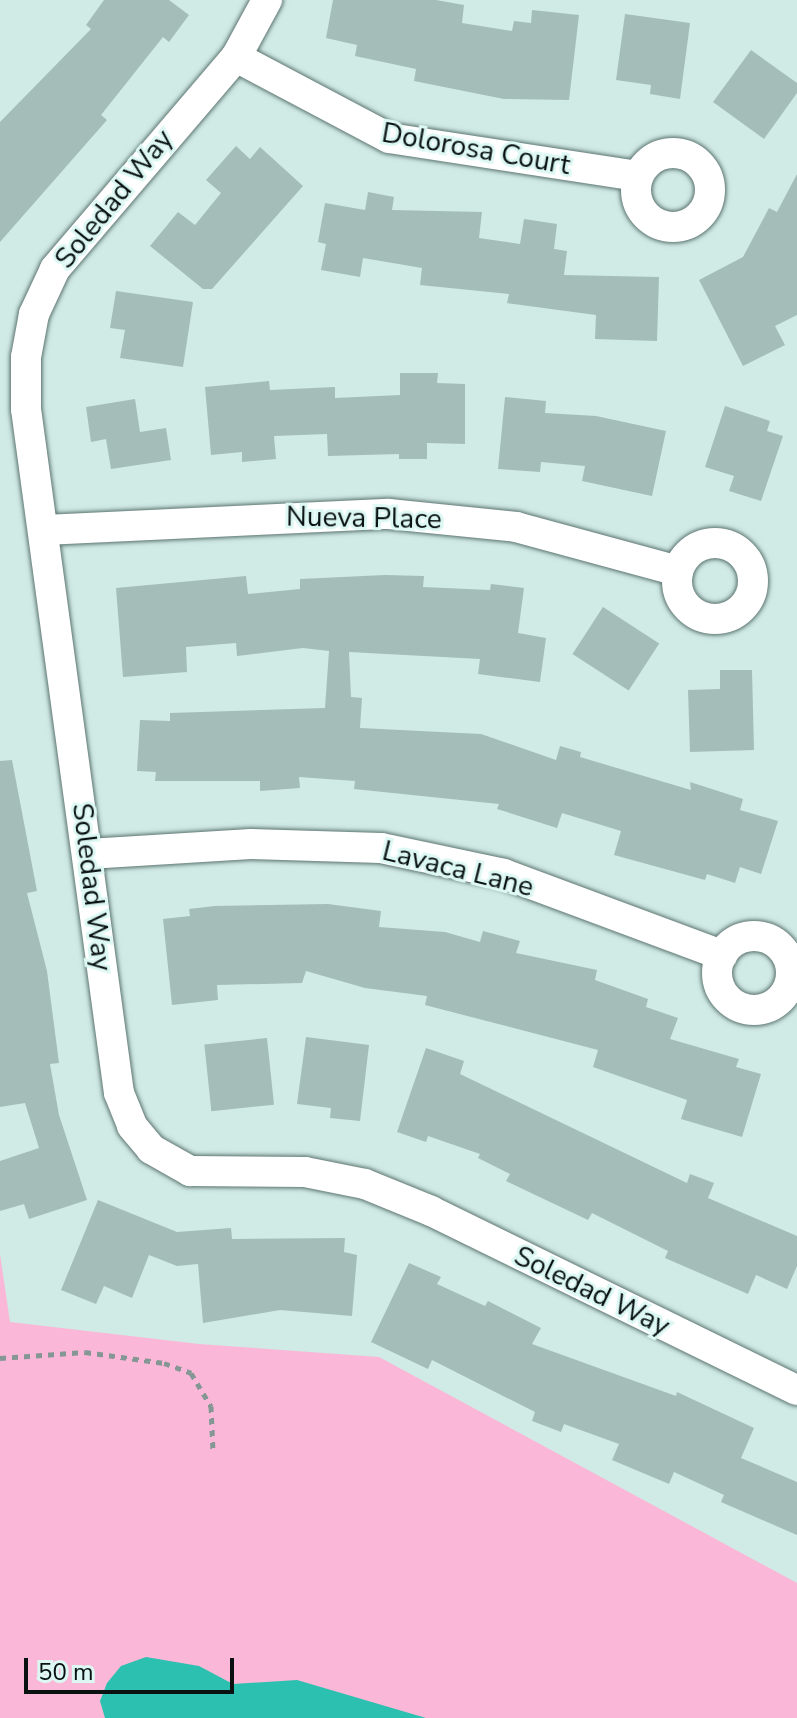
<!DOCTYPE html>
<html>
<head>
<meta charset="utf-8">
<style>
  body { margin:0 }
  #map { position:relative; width:797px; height:1718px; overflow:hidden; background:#d0eae5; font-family:"Nunito Sans",sans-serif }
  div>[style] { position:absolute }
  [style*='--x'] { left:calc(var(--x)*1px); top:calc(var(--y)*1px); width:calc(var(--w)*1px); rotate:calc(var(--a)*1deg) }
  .green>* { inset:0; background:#fbb7d7 }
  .water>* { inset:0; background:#2bc0af }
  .building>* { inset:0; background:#a4bdb9; transform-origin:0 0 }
  .path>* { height:5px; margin-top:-2.5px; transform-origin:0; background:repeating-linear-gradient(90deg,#849794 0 6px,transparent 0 12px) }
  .roads { filter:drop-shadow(0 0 2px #5d7571) drop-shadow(0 0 2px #5d7571) }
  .minor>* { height:30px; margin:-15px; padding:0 15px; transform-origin:15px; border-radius:15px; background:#fff }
  .minor>.ring { margin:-15px; padding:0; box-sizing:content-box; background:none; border:30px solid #fff; border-radius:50% }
  span { translate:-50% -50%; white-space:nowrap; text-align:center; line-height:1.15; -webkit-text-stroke:6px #ddf8f3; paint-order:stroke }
  .street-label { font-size:28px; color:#091211 }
  .scale { position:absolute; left:24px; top:1658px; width:210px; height:36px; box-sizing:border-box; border:4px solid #091211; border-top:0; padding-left:10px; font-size:24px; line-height:28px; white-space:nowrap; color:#091211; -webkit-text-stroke:6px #ddf8f3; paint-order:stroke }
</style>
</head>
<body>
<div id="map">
  <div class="green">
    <div style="clip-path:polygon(0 1254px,10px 1322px,199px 1344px,379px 1357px,797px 1583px,797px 1718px,0 1718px)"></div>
  </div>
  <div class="water">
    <div style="clip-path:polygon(146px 1657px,199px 1666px,233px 1684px,297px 1680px,426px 1718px,105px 1718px,100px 1701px,107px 1683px,121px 1666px)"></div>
  </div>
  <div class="building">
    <div style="clip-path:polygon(104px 0,169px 0,189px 15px,169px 42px,163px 37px,101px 115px,107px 120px,0 242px,0 122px,91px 29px,86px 25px)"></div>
    <div style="clip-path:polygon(333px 0,436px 0,464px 5px,462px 23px,512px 31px,514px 21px,531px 23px,532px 10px,579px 15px,569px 100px,504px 99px,414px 81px,416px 69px,355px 56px,357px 45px,326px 38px)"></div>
    <div style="clip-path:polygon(625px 14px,690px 23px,680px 99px,650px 94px,651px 85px,616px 80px)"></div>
    <div style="clip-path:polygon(751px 50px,797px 83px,797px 93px,764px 139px,713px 102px)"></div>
    <div style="clip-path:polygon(236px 146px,250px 159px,260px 147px,303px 186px,212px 289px,203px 289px,150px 246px,178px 212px,195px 225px,221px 193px,206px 180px)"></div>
    <div style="clip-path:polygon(797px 174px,797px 315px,775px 326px,785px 345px,743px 366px,699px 280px,743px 257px,769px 208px,777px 212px)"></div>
    <div style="clip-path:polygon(368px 192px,394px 197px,392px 210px,482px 212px,479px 238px,520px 244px,524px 219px,557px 224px,554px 249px,567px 251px,564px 275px,659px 277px,657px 341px,595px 339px,596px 315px,507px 303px,509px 294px,420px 285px,422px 268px,363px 258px,360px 277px,321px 270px,326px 244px,318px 242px,325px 203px,365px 210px)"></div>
    <div style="clip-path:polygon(116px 291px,193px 302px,183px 367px,120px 358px,125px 330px,110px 328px)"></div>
    <div style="clip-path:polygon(400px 373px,438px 373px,437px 383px,465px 384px,465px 444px,427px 443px,427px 459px,399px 459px,399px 454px,328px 456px,327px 434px,274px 436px,276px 459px,242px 462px,242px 452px,211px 455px,205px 387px,269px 381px,270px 390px,335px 387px,335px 398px,400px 395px)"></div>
    <div style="clip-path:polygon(505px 397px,546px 401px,545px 413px,596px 416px,666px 431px,652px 496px,582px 481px,585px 466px,541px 462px,540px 472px,498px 469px)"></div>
    <div style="clip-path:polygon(135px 399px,140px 432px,166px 428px,171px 460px,111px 469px,106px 439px,91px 442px,86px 407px)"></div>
    <div style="clip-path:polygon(725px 406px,770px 421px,767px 431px,783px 436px,761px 501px,729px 491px,734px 476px,705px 467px)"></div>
    <div style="clip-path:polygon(385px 575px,424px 576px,423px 587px,490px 590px,491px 584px,524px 588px,518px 633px,546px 638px,540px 682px,478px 674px,480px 659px,349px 652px,351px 697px,362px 698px,360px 728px,481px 734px,556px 760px,560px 746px,581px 752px,580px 757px,691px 790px,690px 782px,743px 799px,740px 810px,778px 821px,761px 874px,740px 867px,735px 883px,707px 874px,705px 880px,614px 855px,621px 831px,562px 813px,557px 828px,497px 809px,499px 804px,354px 789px,355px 781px,299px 777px,300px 788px,260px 791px,260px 781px,155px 781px,156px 772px,137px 771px,140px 720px,170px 721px,170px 713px,325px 708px,329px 651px,303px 648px,237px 656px,236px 643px,186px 647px,187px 672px,123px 677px,116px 588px,246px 576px,248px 594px,300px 589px,300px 579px)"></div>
    <div style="left:603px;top:607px;width:67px;height:56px;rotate:33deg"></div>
    <div style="clip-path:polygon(720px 670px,752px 670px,754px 750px,690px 752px,688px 690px,720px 689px)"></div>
    <div style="clip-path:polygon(12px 760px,37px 891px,27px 893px,47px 971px,59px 1063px,50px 1064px,59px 1115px,87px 1200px,29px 1219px,24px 1204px,0 1211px,0 1161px,39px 1148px,25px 1103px,0 1107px,0 761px)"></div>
    <div style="clip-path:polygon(328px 904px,381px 911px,379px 927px,445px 932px,480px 942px,483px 931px,520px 941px,516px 953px,597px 970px,595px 980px,648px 999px,646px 1007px,678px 1018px,670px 1039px,739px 1059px,736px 1067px,761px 1074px,742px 1137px,681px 1119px,687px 1100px,593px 1067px,598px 1050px,425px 1005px,427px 996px,365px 988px,306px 971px,302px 983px,217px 985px,218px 1000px,172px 1005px,163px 919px,190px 916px,189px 909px,215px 906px)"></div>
    <div style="clip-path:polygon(306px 1037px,369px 1045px,360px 1121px,330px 1118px,331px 1108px,297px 1104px)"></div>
    <div style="left:267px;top:1038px;width:67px;height:63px;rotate:84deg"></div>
    <div style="clip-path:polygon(426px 1048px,464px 1061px,460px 1074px,687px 1183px,690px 1174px,714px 1183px,708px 1198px,797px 1236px,797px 1266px,787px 1289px,756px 1275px,748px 1294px,665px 1258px,668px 1251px,592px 1213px,588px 1220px,506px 1181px,510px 1174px,478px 1158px,480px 1154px,428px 1136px,426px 1142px,397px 1132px)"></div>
    <div style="clip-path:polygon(98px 1200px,177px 1232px,231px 1228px,232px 1239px,345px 1238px,344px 1252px,357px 1255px,352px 1316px,280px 1310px,203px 1323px,198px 1264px,177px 1266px,149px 1255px,132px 1298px,104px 1286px,96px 1304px,61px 1290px)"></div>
    <div style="clip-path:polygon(409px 1263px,441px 1277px,437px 1284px,485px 1306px,488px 1301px,541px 1328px,532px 1344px,676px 1396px,677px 1392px,754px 1428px,741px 1458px,797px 1482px,797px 1535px,721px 1502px,724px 1495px,674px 1472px,669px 1484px,612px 1460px,619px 1444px,564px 1424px,561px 1432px,532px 1421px,535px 1412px,432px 1360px,428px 1369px,371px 1342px)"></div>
  </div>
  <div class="path">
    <div style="--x:0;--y:1358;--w:85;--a:-4"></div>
    <div style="--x:85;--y:1352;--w:80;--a:7.9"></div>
    <div style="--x:164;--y:1363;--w:29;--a:20"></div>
    <div style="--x:191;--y:1373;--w:39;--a:59"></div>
    <div style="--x:211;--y:1406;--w:46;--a:87.5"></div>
  </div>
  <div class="roads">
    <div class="minor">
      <div style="--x:267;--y:0;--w:65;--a:118.5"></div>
      <div style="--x:236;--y:57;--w:279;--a:130.5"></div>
      <div style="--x:55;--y:269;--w:50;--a:115"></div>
      <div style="--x:34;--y:314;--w:44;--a:100.5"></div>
      <div style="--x:26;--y:357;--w:52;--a:90"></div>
      <div style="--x:26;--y:409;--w:690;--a:82.26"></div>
      <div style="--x:119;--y:1093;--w:35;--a:68"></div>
      <div style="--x:132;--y:1126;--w:30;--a:50"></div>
      <div style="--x:151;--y:1149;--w:45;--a:29.4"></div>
      <div style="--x:190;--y:1171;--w:115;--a:0.5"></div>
      <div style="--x:305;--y:1172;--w:61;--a:11.3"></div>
      <div style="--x:365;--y:1184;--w:71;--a:22.2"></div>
      <div style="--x:431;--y:1211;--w:407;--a:26.1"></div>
      <div style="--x:236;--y:57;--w:173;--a:27.9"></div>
      <div style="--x:389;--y:138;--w:252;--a:8.7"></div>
      <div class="ring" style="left:636px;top:153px;width:44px;height:44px"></div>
      <div style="--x:44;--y:530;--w:345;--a:-2.7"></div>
      <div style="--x:389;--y:514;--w:128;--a:5.8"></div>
      <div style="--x:516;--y:527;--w:168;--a:15.2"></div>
      <div class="ring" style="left:677px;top:543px;width:46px;height:46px"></div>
      <div style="--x:88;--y:854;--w:163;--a:-3.5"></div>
      <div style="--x:251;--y:844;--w:130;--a:1.8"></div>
      <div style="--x:381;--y:848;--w:126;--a:11.9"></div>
      <div style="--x:504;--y:874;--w:233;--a:20.4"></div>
      <div class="ring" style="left:717px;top:936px;width:44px;height:44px"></div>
    </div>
  </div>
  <div class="street-label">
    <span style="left:476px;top:149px;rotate:10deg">Dolorosa Court</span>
    <span style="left:114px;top:199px;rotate:-51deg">Soledad Way</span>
    <span style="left:364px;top:518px;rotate:1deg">Nueva Place</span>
    <span style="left:458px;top:869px;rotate:14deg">Lavaca Lane</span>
    <span style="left:92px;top:887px;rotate:83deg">Soledad Way</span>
    <span style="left:592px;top:1291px;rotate:26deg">Soledad Way</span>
  </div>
  <div class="scale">50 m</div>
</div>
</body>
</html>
